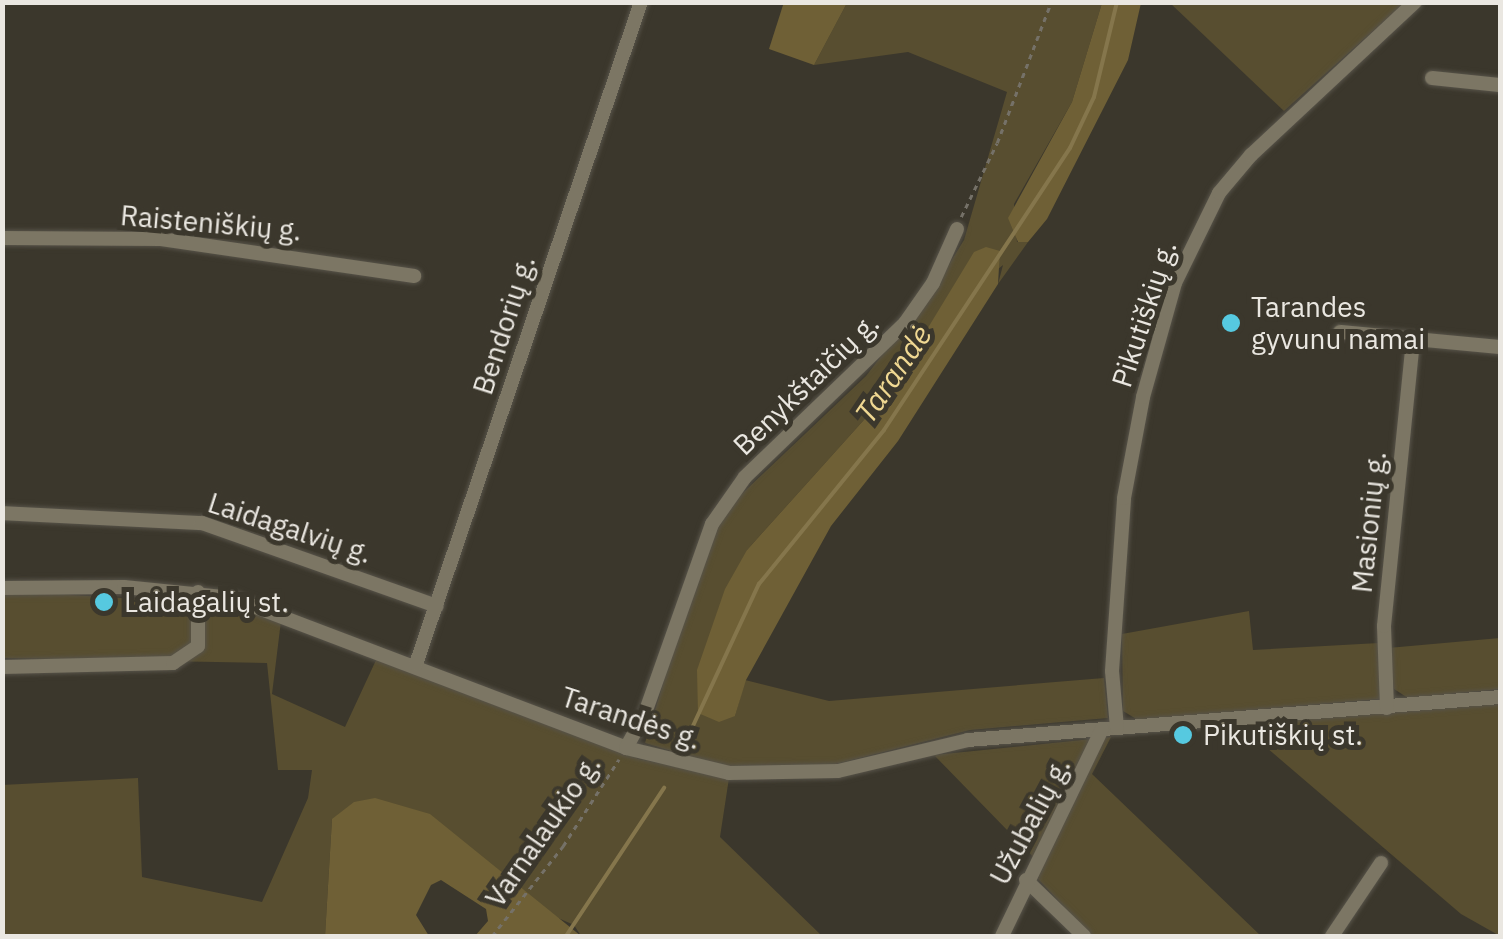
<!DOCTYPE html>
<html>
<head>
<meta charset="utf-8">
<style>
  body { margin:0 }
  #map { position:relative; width:1503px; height:939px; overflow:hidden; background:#3b372c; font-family:"IBM Plex Sans",sans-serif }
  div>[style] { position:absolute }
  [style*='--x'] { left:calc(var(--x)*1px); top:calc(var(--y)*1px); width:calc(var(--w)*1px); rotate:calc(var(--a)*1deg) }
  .green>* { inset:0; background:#584e30 }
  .forest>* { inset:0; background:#6f6036 }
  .stream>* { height:4px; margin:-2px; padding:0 2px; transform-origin:2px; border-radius:2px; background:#85764c }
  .path>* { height:2.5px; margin-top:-1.25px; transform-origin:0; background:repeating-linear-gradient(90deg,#757168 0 5px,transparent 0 10px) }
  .roads { filter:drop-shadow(0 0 2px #575349) drop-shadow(0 0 2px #575349) }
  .minor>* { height:14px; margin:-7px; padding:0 7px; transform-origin:7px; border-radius:7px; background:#7c7664 }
  .dots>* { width:28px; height:28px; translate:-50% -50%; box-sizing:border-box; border:5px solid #3b372c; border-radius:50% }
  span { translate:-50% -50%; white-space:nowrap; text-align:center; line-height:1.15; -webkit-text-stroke:10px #3b372c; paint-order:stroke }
  .street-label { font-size:28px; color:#eae7e1 }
  .poi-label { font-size:28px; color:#eae7e1 }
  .left { translate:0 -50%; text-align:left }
  .water-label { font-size:30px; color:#f0d892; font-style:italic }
  .frame { position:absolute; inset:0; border:5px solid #eae7e1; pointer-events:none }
</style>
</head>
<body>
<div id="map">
  <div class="green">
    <div style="clip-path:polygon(847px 3px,1102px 3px,1072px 102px,1014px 204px,1017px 242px,1028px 242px,998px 284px,1003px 265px,932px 323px,889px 392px,747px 550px,735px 716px,745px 680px,829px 701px,1104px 678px,1108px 718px,970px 730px,832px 765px,721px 766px,645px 743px,700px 562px,727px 508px,866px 376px,940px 279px,964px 240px,1007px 92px,908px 52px,814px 65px)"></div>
    <div style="clip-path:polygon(1170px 3px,1404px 3px,1284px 111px)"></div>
    <div style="clip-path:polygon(37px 593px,223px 604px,281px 621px,272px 694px,345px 727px,377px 658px,639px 759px,729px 778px,720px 837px,822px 936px,581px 936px,574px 925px,332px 819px,325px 936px,3px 936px,2px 785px,138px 778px,142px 877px,262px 902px,308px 798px,312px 770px,278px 770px,267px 663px,3px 658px,3px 594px)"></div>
    <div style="clip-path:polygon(1249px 611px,1253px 650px,1379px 643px,1379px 699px,1138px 720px,1123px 711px,1122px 634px)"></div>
    <div style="clip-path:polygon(1500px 638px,1500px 689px,1408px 698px,1394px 689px,1388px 648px)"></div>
    <div style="clip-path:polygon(1500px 702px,1500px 936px,1461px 914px,1239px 724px)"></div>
    <div style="clip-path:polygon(1111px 737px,1092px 774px,1261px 936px,1092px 936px,1038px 879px,1042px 866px,934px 755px)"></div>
  </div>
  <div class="forest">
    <div style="clip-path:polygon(784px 2px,847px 3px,814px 65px,769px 49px)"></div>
    <div style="clip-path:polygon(1102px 3px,1141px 3px,1128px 60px,1047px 219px,1028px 242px,1018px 242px,1008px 218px,1072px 102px)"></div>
    <div style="clip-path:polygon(986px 247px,1000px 251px,998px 284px,898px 441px,831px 526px,746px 680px,735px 716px,719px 722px,698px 713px,697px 670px,725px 589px,747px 550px,889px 392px,974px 252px)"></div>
    <div style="clip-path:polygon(375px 798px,430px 814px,581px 936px,475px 936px,488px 921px,486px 909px,441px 880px,431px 885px,416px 915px,429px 936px,325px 936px,332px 819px,354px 802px)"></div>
  </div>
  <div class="stream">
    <div style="--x:679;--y:756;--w:190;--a:-65.1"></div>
    <div style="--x:759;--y:584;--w:198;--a:-50.9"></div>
    <div style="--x:884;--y:430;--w:338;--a:-56.6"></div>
    <div style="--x:1070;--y:148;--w:56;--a:-64.8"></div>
    <div style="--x:1094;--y:97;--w:98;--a:-76.4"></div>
    <div style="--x:566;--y:936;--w:178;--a:-56.5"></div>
  </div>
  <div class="path">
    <div style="--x:961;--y:217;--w:82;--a:-64.1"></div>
    <div style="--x:997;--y:143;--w:151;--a:-69"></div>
    <div style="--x:492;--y:936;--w:115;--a:-51.7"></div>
    <div style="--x:563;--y:846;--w:103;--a:-57.2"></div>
  </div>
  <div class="roads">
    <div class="minor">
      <div style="--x:1432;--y:78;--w:68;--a:5.9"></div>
      <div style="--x:2;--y:238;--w:159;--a:0.4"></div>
      <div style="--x:161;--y:239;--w:256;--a:8.3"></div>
      <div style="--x:1340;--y:332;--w:161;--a:5.4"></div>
      <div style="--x:2;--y:513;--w:200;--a:2.9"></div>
      <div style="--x:202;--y:523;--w:249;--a:19.5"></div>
      <div style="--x:2;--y:588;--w:122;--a:-0.5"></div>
      <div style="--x:124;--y:587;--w:109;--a:5.8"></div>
      <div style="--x:232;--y:598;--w:422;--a:20.8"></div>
      <div style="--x:626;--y:748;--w:106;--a:13.6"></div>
      <div style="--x:729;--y:773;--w:109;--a:-1.1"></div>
      <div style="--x:838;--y:771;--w:134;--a:-13.4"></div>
      <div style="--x:968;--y:740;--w:534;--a:-4.62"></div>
      <div style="--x:416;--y:664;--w:699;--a:-71.23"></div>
      <div style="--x:2;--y:667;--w:171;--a:-1.3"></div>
      <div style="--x:173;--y:663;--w:30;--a:-34"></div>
      <div style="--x:198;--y:646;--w:54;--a:-90"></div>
      <div style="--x:1387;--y:708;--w:82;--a:-92.1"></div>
      <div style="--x:1384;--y:626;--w:285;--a:-84.2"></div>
      <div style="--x:1117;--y:728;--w:57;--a:-95"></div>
      <div style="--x:1112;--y:671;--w:173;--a:-86"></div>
      <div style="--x:1124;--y:498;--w:103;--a:-79.3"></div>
      <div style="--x:1143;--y:397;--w:118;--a:-74.3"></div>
      <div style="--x:1175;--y:283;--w:100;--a:-63.9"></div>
      <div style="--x:1219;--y:193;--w:50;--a:-49.9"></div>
      <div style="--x:1251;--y:155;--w:224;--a:-43"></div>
      <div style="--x:626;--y:748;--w:37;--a:-61"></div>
      <div style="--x:644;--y:716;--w:204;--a:-70.5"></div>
      <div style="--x:712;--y:524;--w:57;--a:-54.9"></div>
      <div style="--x:745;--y:477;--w:222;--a:-43.9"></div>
      <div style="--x:905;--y:323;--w:49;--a:-55"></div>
      <div style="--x:933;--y:283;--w:59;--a:-66"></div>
      <div style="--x:1026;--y:880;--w:81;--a:44"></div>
      <div style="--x:1002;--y:936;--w:230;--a:-64.2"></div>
      <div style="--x:1332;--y:936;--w:88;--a:-56.1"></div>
    </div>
  </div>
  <div class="dots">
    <div style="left:1231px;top:323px;background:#56c9e0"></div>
    <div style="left:104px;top:602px;background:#56c9e0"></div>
    <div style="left:1183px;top:735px;background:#56c9e0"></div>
  </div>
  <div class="street-label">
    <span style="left:211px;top:223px;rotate:5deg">Raisteniškių g.</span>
    <span style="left:1144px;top:314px;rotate:-72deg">Pikutiškių g.</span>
    <span style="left:504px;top:325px;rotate:-72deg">Bendorių g.</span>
    <span style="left:806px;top:384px;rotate:-44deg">Benykštaičių g.</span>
    <span style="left:1369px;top:522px;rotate:-84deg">Masionių g.</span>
    <span style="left:290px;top:528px;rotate:18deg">Laidagalvių g.</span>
    <span style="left:631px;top:718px;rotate:18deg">Tarandės g.</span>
    <span style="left:1030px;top:821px;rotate:-62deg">Užubalių g.</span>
    <span style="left:543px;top:831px;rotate:-55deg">Varnalaukio g.</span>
  </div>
  <div class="poi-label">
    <span class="left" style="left:1251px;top:323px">Tarandes<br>gyvunu namai</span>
    <span class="left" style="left:124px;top:602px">Laidagalių st.</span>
    <span class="left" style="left:1203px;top:735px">Pikutiškių st.</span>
  </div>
  <div class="water-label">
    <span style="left:893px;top:374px;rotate:-56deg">Tarandė</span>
  </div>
  <div class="frame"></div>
</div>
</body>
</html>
